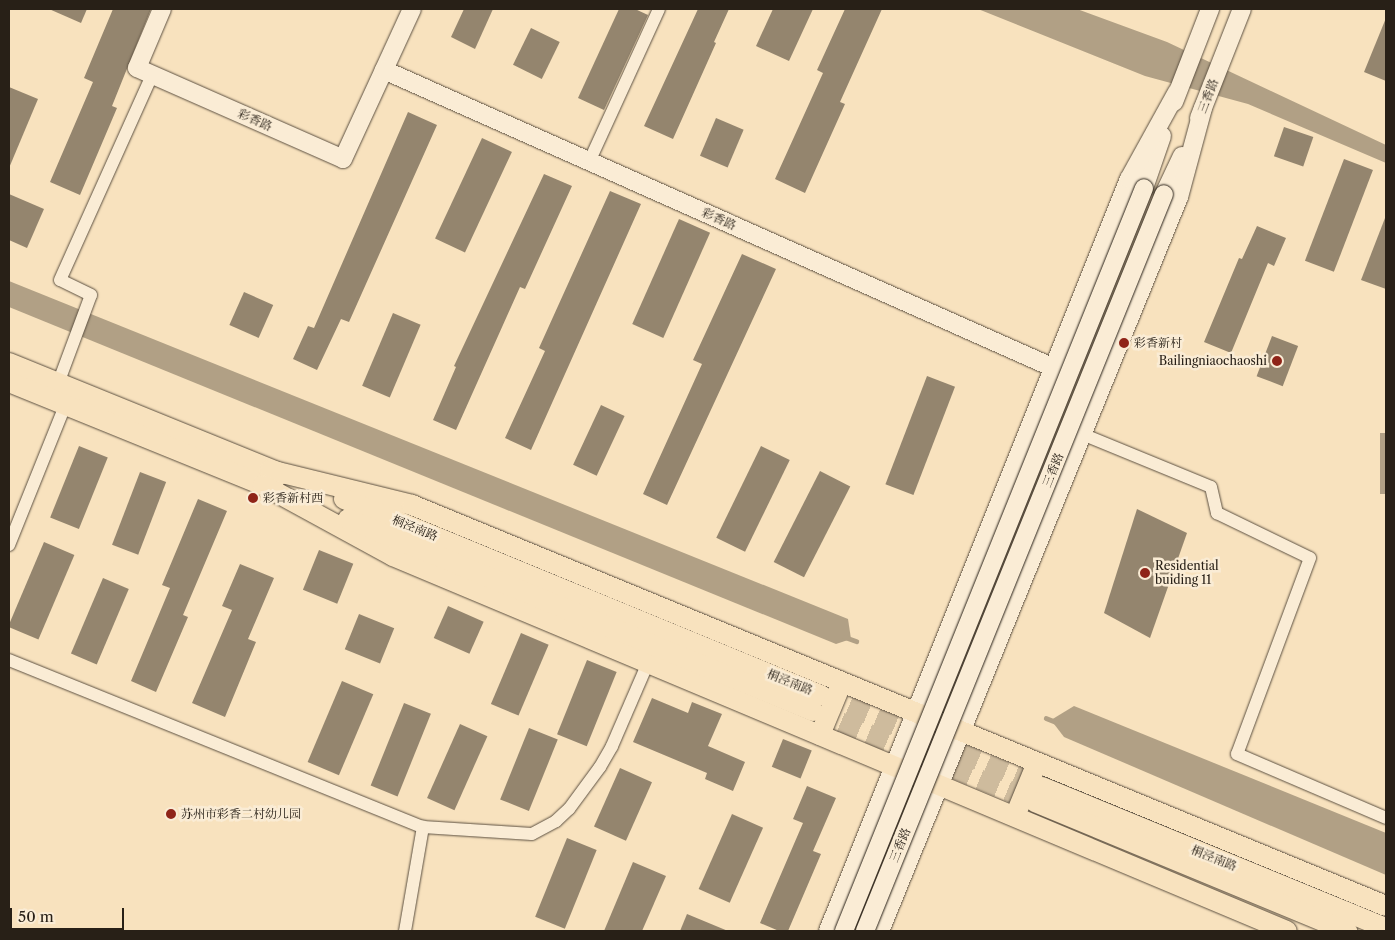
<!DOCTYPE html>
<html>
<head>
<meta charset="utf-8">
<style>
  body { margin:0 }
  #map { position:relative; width:1395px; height:940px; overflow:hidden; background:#f8e2be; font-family:"Libre Caslon Text","Noto Serif SC",serif }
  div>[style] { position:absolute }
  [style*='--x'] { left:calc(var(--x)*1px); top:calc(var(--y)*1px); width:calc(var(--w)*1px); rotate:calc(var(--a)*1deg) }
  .water>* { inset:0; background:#b1a085; transform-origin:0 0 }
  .stream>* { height:4.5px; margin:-2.25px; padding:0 2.25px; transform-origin:2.25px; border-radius:2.25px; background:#b1a085 }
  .building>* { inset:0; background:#94856e; transform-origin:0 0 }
  .primary-tunnel>* { height:20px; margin-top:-10px; transform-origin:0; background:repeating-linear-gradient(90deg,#cebb9d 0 20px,transparent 0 30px) }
  .roads { filter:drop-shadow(0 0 1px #5c5041) drop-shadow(0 0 1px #5c5041) }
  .street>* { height:12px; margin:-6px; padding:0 6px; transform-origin:6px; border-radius:6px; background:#faecd5 }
  .secondary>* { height:18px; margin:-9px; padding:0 9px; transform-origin:9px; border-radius:9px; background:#faecd5 }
  .primary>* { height:20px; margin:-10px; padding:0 10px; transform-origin:10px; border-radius:10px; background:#f8e2be }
  .bridges { filter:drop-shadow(0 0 1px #282017) drop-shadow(0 0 1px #282017) }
  .secondary-bridge>* { height:18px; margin:-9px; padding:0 9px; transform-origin:9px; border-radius:9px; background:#faecd5 }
  .dots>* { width:14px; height:14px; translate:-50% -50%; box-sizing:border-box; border:2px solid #faecd5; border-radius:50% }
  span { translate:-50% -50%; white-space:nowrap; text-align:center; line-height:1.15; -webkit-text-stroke:5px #faecd5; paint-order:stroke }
  .street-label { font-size:12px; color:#282017 }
  .poi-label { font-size:12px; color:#282017 }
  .left { translate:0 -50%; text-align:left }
  .right { translate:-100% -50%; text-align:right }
  .frame { position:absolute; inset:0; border:10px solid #282017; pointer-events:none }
  .scale { position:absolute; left:10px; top:908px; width:114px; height:22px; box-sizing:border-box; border:2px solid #282017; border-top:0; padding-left:6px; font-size:15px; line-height:18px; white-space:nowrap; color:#282017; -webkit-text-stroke:4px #faecd5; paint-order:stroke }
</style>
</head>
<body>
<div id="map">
  <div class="water">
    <div style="clip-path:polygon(978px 9px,1077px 9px,1167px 42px,1386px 145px,1386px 163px,1248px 104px,1145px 76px)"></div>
    <div style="clip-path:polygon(9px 281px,848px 619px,851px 639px,836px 644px,9px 307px)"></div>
    <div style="left:1386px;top:433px;width:61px;height:6px;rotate:90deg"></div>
    <div style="clip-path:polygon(1074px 706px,1386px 833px,1386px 875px,1064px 737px,1051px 720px)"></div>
  </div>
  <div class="stream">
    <div style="--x:845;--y:637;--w:12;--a:20"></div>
    <div style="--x:1046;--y:718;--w:11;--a:22"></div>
  </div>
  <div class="building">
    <div style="clip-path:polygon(49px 9px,87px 9px,81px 23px)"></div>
    <div style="clip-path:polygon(113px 9px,151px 9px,112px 106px,117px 108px,80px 195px,50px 182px,93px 82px,84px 78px)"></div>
    <div style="clip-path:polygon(464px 9px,493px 9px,475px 49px,451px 37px)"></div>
    <div style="clip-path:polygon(619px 9px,635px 9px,648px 15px,604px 110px,578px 98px)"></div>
    <div style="clip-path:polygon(698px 9px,729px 9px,714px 42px,716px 43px,673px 139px,644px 126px)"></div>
    <div style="clip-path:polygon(773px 9px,813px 9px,789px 61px,756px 46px)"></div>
    <div style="clip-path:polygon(845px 9px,882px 9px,840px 102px,845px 104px,805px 193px,775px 179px,823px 73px,817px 70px)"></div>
    <div style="clip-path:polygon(1386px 18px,1386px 81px,1364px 72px)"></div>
    <div style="left:531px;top:28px;width:32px;height:41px;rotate:26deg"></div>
    <div style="clip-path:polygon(9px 87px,38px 99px,9px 168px)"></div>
    <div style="clip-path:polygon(408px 112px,437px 125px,349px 322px,341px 319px,317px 370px,293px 359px,308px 326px,314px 328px)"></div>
    <div style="left:716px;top:118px;width:30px;height:41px;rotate:23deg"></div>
    <div style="left:1284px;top:127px;width:31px;height:31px;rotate:19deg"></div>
    <div style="left:482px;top:138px;width:33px;height:111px;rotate:25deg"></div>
    <div style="left:1344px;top:159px;width:31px;height:109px;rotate:21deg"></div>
    <div style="clip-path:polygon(544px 174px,572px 186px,525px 289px,520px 287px,456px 430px,433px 420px,456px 367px,454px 366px)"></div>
    <div style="clip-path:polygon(610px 191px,641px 204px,531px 450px,505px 438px,545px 351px,539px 348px)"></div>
    <div style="clip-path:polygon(9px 194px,44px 209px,27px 248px,9px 240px)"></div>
    <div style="clip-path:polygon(1385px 218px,1386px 218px,1386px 289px,1361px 280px)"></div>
    <div style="left:679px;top:219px;width:34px;height:115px;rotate:24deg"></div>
    <div style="clip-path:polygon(1257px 226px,1286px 238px,1274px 266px,1268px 263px,1231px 353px,1204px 342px,1239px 258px,1242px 259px)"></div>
    <div style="clip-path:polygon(742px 254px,776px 269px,667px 505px,643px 494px,702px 364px,693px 360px)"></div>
    <div style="left:244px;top:292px;width:32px;height:36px;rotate:24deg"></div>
    <div style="left:393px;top:313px;width:30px;height:79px;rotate:23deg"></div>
    <div style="left:1272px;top:336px;width:28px;height:43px;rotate:21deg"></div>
    <div style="left:927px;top:376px;width:30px;height:116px;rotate:21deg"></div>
    <div style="left:601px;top:405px;width:26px;height:66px;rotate:25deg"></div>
    <div style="left:79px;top:446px;width:31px;height:77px;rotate:22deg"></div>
    <div style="left:761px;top:446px;width:32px;height:102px;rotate:26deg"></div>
    <div style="left:820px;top:471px;width:34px;height:102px;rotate:27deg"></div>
    <div style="left:140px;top:472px;width:28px;height:78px;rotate:21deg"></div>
    <div style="clip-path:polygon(198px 499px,227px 511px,183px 615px,188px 617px,156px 692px,131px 681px,170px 588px,162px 585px)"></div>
    <div style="clip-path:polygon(1137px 509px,1187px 533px,1150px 638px,1104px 613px)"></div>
    <div style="left:44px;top:542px;width:33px;height:92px;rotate:23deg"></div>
    <div style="left:319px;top:550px;width:37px;height:43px;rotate:22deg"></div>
    <div style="clip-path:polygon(240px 564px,274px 578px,248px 639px,256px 642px,225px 717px,192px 703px,232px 610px,222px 606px)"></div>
    <div style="left:103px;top:578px;width:28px;height:82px;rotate:23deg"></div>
    <div style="left:448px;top:606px;width:39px;height:35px;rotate:24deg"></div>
    <div style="left:359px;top:614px;width:38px;height:38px;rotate:22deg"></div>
    <div style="left:521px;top:633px;width:30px;height:77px;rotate:23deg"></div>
    <div style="left:587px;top:660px;width:32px;height:80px;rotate:22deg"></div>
    <div style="left:342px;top:681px;width:34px;height:88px;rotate:23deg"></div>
    <div style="clip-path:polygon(652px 698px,688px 713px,692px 702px,722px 714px,708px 746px,745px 762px,733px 791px,705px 779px,707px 773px,633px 742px)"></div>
    <div style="left:404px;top:703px;width:29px;height:89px;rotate:22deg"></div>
    <div style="left:460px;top:724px;width:30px;height:81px;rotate:24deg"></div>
    <div style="left:529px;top:728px;width:31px;height:77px;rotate:22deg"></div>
    <div style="left:783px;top:739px;width:31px;height:30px;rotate:22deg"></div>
    <div style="left:620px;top:768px;width:35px;height:64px;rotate:24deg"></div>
    <div style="clip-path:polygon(807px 786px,836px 798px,813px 851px,821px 854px,788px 931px,779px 931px,760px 923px,803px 823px,793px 819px)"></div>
    <div style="left:732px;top:814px;width:34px;height:82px;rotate:24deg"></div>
    <div style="left:567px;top:838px;width:32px;height:85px;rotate:22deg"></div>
    <div style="clip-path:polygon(633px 862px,666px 876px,642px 931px,604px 931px)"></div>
    <div style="clip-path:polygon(687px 914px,728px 931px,680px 931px)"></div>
  </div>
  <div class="primary-tunnel">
    <div style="--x:821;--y:695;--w:239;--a:22.6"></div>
    <div style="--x:813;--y:711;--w:240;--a:22.3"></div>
  </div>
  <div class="roads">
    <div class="street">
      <div style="--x:589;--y:162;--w:168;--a:-65.4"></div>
      <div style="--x:56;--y:389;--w:100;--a:-69.6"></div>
      <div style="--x:91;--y:295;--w:34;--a:-154"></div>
      <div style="--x:60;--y:280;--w:225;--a:-65.8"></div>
      <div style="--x:1082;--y:434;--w:139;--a:22.3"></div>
      <div style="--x:1211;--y:487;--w:27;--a:77"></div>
      <div style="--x:1217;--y:513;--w:103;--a:25.8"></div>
      <div style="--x:1310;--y:558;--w:209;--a:110.4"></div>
      <div style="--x:1237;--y:754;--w:162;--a:23.2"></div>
      <div style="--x:9;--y:545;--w:158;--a:-68.1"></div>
      <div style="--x:9;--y:660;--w:446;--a:22"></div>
      <div style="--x:423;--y:827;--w:109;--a:3.7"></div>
      <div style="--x:532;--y:834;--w:27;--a:-28"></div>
      <div style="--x:556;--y:821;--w:18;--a:-43"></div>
      <div style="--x:569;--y:809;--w:52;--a:-53.6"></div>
      <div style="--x:600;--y:767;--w:24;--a:-60"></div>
      <div style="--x:612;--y:746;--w:90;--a:-66.6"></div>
      <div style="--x:405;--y:931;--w:106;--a:-80.2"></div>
    </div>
    <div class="secondary">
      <div style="--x:162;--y:9;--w:64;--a:113"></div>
      <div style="--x:137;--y:68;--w:225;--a:23.8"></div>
      <div style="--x:343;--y:159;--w:98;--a:-65.3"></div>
      <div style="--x:412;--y:9;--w:67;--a:114.7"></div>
      <div style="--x:384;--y:70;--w:733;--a:23.98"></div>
      <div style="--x:1174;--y:102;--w:100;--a:-68.8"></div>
      <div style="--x:1199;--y:118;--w:117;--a:-68.5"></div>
      <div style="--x:1144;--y:188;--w:55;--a:-70.9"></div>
      <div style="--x:1164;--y:194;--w:42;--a:-64.7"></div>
      <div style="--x:828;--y:931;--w:810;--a:-68.19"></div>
      <div style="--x:1129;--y:179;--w:99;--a:-61.1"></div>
      <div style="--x:880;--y:931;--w:793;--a:-67.84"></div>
      <div style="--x:1179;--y:197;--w:92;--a:-74.9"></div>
    </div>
    <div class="primary">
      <div style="--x:9;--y:363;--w:295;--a:22.1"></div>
      <div style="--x:9;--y:382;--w:287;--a:22.1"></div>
      <div style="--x:270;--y:470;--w:146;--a:13.8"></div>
      <div style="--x:412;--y:505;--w:1053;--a:22.38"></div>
      <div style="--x:263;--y:485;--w:148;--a:28.6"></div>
      <div style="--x:393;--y:556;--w:969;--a:22.76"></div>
      <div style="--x:344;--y:499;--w:516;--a:22.34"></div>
      <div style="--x:348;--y:519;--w:503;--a:22.44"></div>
      <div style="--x:820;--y:735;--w:57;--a:-67.5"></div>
      <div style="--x:1042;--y:787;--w:372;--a:22.3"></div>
      <div style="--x:1035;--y:802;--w:338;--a:22.5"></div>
      <div style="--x:1015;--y:816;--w:57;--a:-67.5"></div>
    </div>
  </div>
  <div class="bridges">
    <div class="secondary-bridge">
      <div style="--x:844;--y:931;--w:801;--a:-68.01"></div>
      <div style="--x:865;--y:931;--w:795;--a:-67.92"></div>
    </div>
  </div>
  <div class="dots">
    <div style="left:1124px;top:343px;background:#8f2418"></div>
    <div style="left:1277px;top:361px;background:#8f2418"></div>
    <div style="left:253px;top:498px;background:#8f2418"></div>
    <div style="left:1145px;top:573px;background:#8f2418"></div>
    <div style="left:171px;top:814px;background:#8f2418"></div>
  </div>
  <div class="street-label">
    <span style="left:1208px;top:96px;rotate:-69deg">三香路</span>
    <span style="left:255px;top:120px;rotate:24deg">彩香路</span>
    <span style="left:719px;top:219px;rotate:24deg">彩香路</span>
    <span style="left:1053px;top:470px;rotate:-68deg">三香路</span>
    <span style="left:415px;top:528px;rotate:22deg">桐泾南路</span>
    <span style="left:790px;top:682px;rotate:22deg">桐泾南路</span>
    <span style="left:900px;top:845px;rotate:-68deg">三香路</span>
    <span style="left:1214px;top:858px;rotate:22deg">桐泾南路</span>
  </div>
  <div class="poi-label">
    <span class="left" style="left:1134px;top:343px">彩香新村</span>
    <span class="right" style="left:1267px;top:361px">Bailingniaochaoshi</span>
    <span class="left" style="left:263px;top:498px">彩香新村西</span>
    <span class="left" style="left:1155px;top:573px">Residential<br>buiding 11</span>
    <span class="left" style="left:181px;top:814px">苏州市彩香二村幼儿园</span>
  </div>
  <div class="frame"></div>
  <div class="scale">50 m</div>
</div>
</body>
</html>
